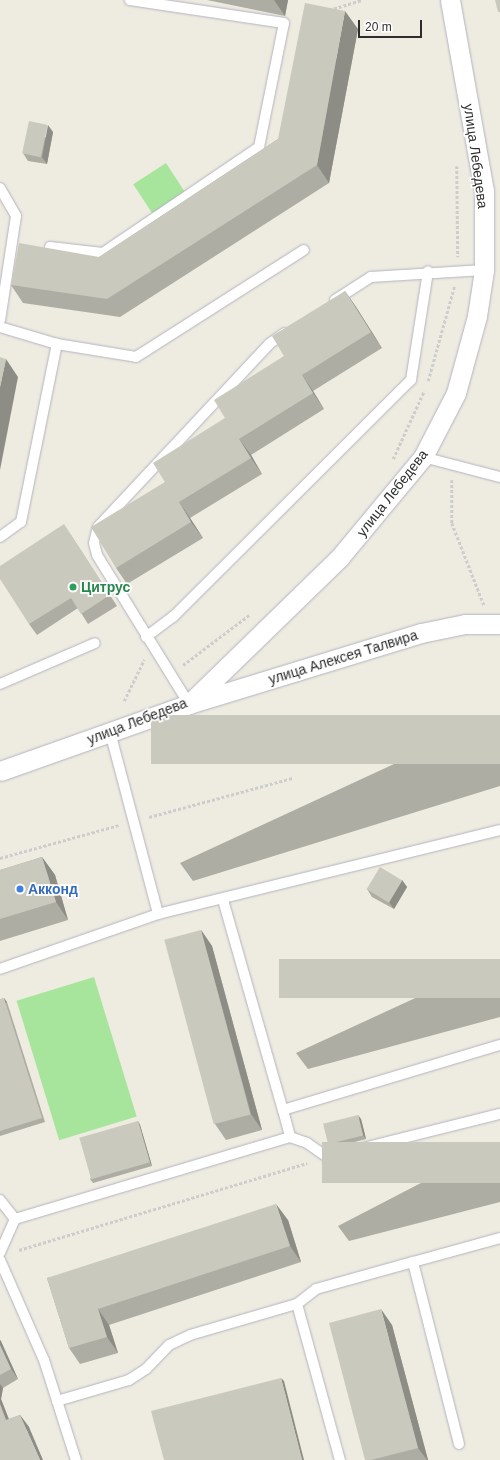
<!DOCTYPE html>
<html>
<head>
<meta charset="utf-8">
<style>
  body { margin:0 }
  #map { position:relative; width:500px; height:1460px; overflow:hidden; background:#eeebe0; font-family:Arial,sans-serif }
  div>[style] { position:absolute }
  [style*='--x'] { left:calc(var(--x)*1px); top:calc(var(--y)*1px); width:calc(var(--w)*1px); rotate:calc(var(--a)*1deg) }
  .green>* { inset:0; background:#a8e59c; transform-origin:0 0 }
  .path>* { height:2.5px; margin-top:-1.25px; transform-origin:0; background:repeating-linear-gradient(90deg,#cdcdcd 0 3px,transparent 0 5px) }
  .roads { filter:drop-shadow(0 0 1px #b3b3c0) drop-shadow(0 0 1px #b3b3c0) }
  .service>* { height:10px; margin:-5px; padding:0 5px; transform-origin:5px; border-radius:5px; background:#fff }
  .minor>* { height:19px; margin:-9.5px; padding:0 9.5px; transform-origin:9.5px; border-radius:9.5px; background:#fff }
  .wall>* { inset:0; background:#aeada3 }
  .shaded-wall>* { inset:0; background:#8d8d85; transform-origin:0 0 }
  .building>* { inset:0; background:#cac9be; transform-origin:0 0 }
  .dots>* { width:11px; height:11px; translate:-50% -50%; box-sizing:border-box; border:2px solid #fff; border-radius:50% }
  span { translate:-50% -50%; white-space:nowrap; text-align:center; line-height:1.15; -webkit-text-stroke:3.5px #fff; paint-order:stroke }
  .street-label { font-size:14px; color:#2d2d2d }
  .leisure-label { font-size:14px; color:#27864d; font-weight:700 }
  .left { translate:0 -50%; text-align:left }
  .shop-label { font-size:14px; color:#366cbe; font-weight:700 }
  .scale { position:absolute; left:358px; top:20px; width:64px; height:18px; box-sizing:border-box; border:2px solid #2d2d2d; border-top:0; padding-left:5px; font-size:12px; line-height:14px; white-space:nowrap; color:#2d2d2d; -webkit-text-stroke:3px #fff; paint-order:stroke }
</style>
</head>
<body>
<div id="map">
  <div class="green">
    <div style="left:166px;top:163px;width:35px;height:39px;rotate:57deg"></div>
    <div style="left:94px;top:977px;width:146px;height:81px;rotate:73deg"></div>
  </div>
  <div class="path">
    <div style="--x:329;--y:10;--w:34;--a:-17"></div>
    <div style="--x:457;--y:166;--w:91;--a:89.4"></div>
    <div style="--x:428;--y:381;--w:98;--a:-74.5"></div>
    <div style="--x:393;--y:459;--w:75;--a:-65.5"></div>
    <div style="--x:452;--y:480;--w:43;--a:90"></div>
    <div style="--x:452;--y:523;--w:88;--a:68.7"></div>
    <div style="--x:183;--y:665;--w:83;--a:-37.1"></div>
    <div style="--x:124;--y:701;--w:46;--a:-64"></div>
    <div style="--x:149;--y:817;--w:149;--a:-15.2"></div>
    <div style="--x:0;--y:858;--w:123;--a:-15.5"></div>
    <div style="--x:19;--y:1250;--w:301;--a:-16.8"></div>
  </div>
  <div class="roads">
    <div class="service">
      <div style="--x:0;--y:188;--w:32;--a:60"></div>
      <div style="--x:16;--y:216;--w:105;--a:98.7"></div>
      <div style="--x:50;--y:247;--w:53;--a:6.5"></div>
      <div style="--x:103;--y:253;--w:189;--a:-34.2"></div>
      <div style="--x:259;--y:147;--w:126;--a:-78.6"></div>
      <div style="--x:284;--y:23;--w:156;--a:-171.5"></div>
      <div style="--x:335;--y:300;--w:43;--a:-32.6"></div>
      <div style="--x:371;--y:277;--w:113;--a:-3.5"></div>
      <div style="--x:0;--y:327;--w:59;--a:16.6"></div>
      <div style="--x:57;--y:344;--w:80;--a:9.3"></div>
      <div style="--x:136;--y:357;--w:199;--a:-32.5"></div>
      <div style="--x:423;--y:457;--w:80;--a:14.6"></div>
      <div style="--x:0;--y:537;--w:26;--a:-36"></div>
      <div style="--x:21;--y:522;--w:182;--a:-78.6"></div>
      <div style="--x:146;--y:637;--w:34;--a:-37"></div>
      <div style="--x:173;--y:617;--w:336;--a:-44.9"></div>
      <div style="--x:411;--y:380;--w:110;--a:-81.1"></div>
      <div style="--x:0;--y:684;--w:103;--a:-23.3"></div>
      <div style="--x:189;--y:704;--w:175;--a:-121.7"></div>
      <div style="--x:97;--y:555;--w:12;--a:-104"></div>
      <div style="--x:94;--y:543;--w:16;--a:-76"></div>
      <div style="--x:98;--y:527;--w:250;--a:-46.9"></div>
      <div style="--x:269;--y:344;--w:19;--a:-35"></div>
      <div style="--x:110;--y:732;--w:188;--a:75.2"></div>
      <div style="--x:223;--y:900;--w:218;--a:74.1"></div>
      <div style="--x:283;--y:1110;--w:227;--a:-16.7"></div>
      <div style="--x:0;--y:969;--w:167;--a:-19.2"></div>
      <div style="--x:158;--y:914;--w:352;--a:-13.8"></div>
      <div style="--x:283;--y:1110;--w:28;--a:75"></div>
      <div style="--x:290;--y:1137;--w:18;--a:19"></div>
      <div style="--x:307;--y:1143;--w:24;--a:35"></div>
      <div style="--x:327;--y:1157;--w:178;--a:-14"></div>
      <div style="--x:0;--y:1200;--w:24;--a:52"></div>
      <div style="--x:15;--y:1219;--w:37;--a:114"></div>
      <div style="--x:15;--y:1219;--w:287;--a:-16.6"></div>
      <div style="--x:0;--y:1260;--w:109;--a:66.3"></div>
      <div style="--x:44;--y:1360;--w:105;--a:72.3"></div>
      <div style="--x:297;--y:1304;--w:24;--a:-38"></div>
      <div style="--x:316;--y:1289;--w:101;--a:-15.6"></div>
      <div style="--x:57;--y:1401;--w:75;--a:-16.3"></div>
      <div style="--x:129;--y:1380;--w:20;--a:-33"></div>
      <div style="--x:146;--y:1369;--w:33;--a:-46"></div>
      <div style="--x:169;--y:1345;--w:23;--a:-25"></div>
      <div style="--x:190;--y:1335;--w:111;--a:-16.2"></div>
      <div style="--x:297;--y:1304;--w:162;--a:74.6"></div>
      <div style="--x:459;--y:1444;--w:188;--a:-104.2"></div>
      <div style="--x:413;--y:1262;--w:90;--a:-15.4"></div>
    </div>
    <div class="minor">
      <div style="--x:189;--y:704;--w:211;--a:-44.2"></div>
      <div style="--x:340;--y:557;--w:130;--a:-50.3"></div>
      <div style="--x:423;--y:457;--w:72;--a:-62.7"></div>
      <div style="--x:456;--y:393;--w:80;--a:-74.7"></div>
      <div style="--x:477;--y:316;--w:47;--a:-81.3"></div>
      <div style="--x:484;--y:270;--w:79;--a:-90"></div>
      <div style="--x:484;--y:191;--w:194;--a:-100.1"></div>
      <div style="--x:0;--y:771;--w:201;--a:-19.5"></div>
      <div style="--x:189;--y:704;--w:243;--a:-17"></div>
      <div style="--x:421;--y:633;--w:45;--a:-11.6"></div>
      <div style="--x:465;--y:624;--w:35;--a:0"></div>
    </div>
  </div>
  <div class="wall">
    <div style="clip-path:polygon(207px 0,288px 0,285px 16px)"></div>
    <div style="clip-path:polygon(358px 29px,329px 183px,120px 317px,23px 303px,11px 285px,99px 257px,278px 139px)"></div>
    <div style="clip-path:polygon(53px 132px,47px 164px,28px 161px,23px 153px)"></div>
    <div style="clip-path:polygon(345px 291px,356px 307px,382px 348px,313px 391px,324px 409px,251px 455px,262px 474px,190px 518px,203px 538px,127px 584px,116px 568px,165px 482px,284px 356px)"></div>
    <div style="clip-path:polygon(71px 535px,117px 606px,88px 624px,78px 608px,37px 635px,29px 624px)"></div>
    <div style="clip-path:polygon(500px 715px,500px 786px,193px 881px,180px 863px)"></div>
    <div style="clip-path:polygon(42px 857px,55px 875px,68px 920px,0 941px,0 870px)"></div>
    <div style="clip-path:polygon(402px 880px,407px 887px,394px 909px,372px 897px,367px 889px)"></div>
    <div style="clip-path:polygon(201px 930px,212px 946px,262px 1130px,226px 1140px,215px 1124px)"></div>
    <div style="clip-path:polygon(500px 959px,500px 1017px,308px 1069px,296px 1053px)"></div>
    <div style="clip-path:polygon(0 999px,7px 1002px,45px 1122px,0 1136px)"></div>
    <div style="clip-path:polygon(361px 1119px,366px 1139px,331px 1148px,328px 1145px)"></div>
    <div style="clip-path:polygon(138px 1121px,140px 1125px,152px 1166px,93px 1183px,90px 1179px)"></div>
    <div style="clip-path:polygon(500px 1142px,500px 1202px,349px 1241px,338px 1226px)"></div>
    <div style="clip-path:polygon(288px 1220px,301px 1262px,109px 1325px,118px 1353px,80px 1364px,69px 1348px,47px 1278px)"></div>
    <div style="clip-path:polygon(392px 1325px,428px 1460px,365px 1460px)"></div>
    <div style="clip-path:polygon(0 1340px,18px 1379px,3px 1388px,1px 1399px,9px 1419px,20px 1415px,29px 1427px,0 1460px)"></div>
  </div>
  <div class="shaded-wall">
    <div style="clip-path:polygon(274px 0,288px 0,285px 16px)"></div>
    <div style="clip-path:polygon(345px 11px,358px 29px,329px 183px,317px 165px)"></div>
    <div style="clip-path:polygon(48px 125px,53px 132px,47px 164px,42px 157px)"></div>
    <div style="clip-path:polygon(345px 291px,356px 307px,382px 348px,371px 332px)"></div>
    <div style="clip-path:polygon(6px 359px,18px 377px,0 470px,0 387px)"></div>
    <div style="clip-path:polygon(302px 375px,313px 391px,324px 409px,313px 393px)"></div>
    <div style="clip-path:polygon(239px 439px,251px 455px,262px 474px,251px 458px)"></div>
    <div style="clip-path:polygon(179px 502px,190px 518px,203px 538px,191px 522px)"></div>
    <div style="clip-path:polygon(42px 857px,55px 875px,68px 920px,56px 902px)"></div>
    <div style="clip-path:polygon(402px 880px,407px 887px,394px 909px,389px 902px)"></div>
    <div style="clip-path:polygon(201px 930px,212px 946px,262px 1130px,251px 1114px)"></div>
    <div style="left:4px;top:998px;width:5px;height:126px;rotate:53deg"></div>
    <div style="clip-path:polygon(358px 1115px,361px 1119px,366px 1139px,363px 1135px)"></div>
    <div style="clip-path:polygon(138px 1121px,140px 1125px,152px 1166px,150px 1162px)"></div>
    <div style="clip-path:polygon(276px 1204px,288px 1220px,301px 1262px,290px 1246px)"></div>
    <div style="clip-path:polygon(98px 1309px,109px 1325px,118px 1353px,107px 1337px)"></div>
    <div style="clip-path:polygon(381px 1309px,392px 1325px,428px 1460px,427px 1460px,418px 1448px)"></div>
    <div style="clip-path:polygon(0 1340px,1px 1341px,18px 1379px,11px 1369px,0 1345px)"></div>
    <div style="clip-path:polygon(281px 1378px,284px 1381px,304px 1460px,302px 1460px)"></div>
    <div style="clip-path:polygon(0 1384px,3px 1388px,1px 1399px,14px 1433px,7px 1423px,0 1404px)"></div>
    <div style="clip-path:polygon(20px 1415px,29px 1427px,43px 1460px,40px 1460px)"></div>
  </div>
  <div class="building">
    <div style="clip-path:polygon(495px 0,500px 0,500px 12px,498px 12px)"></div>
    <div style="clip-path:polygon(305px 3px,345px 11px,317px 165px,107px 299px,11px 285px,19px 243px,99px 257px,278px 139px)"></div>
    <div style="left:29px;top:121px;width:19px;height:33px;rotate:12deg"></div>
    <div style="clip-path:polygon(345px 291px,371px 332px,302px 375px,313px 393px,239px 439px,251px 458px,179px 502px,191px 522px,116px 568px,91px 527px,165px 482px,153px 463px,225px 418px,214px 400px,284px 356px,272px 336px)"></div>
    <div style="clip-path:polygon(0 357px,6px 359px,0 387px)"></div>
    <div style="clip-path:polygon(64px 524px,110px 595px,81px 614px,71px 598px,29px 624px,0 579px,0 566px)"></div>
    <div style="left:500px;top:715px;width:49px;height:349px;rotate:90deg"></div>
    <div style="clip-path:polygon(42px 857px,56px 902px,0 919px,0 870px)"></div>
    <div style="left:380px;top:867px;width:26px;height:26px;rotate:31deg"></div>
    <div style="left:201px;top:930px;width:191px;height:38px;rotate:75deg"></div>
    <div style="left:500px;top:959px;width:39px;height:221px;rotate:90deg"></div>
    <div style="clip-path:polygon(4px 998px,42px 1118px,0 1131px,0 999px)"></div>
    <div style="left:358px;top:1115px;width:21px;height:36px;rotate:76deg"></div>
    <div style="left:138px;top:1121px;width:43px;height:61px;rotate:74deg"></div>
    <div style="left:500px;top:1142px;width:41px;height:178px;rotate:90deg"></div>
    <div style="clip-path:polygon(276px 1204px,290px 1246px,98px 1309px,107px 1337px,69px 1348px,47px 1278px)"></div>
    <div style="clip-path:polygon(381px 1309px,418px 1448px,371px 1460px,365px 1460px,329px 1323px)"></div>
    <div style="clip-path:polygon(0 1345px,11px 1369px,0 1375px)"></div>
    <div style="clip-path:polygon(281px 1378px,302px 1460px,164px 1460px,151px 1411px)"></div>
    <div style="clip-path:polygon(0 1404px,6px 1420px,0 1422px)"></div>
    <div style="clip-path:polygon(20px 1415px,40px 1460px,0 1460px,0 1422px)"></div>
  </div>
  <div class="dots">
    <div style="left:73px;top:587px;background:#2e9e5b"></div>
    <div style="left:20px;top:889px;background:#3f7fe0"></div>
  </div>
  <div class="street-label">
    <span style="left:476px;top:156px;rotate:82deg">улица Лебедева</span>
    <span style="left:392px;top:493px;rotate:-52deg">улица Лебедева</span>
    <span style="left:343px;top:657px;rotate:-17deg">улица Алексея Талвира</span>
    <span style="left:137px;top:721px;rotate:-21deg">улица Лебедева</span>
  </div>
  <div class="leisure-label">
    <span class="left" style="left:81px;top:587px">Цитрус</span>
  </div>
  <div class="shop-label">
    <span class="left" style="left:28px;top:889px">Акконд</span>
  </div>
  <div class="scale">20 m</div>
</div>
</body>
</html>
